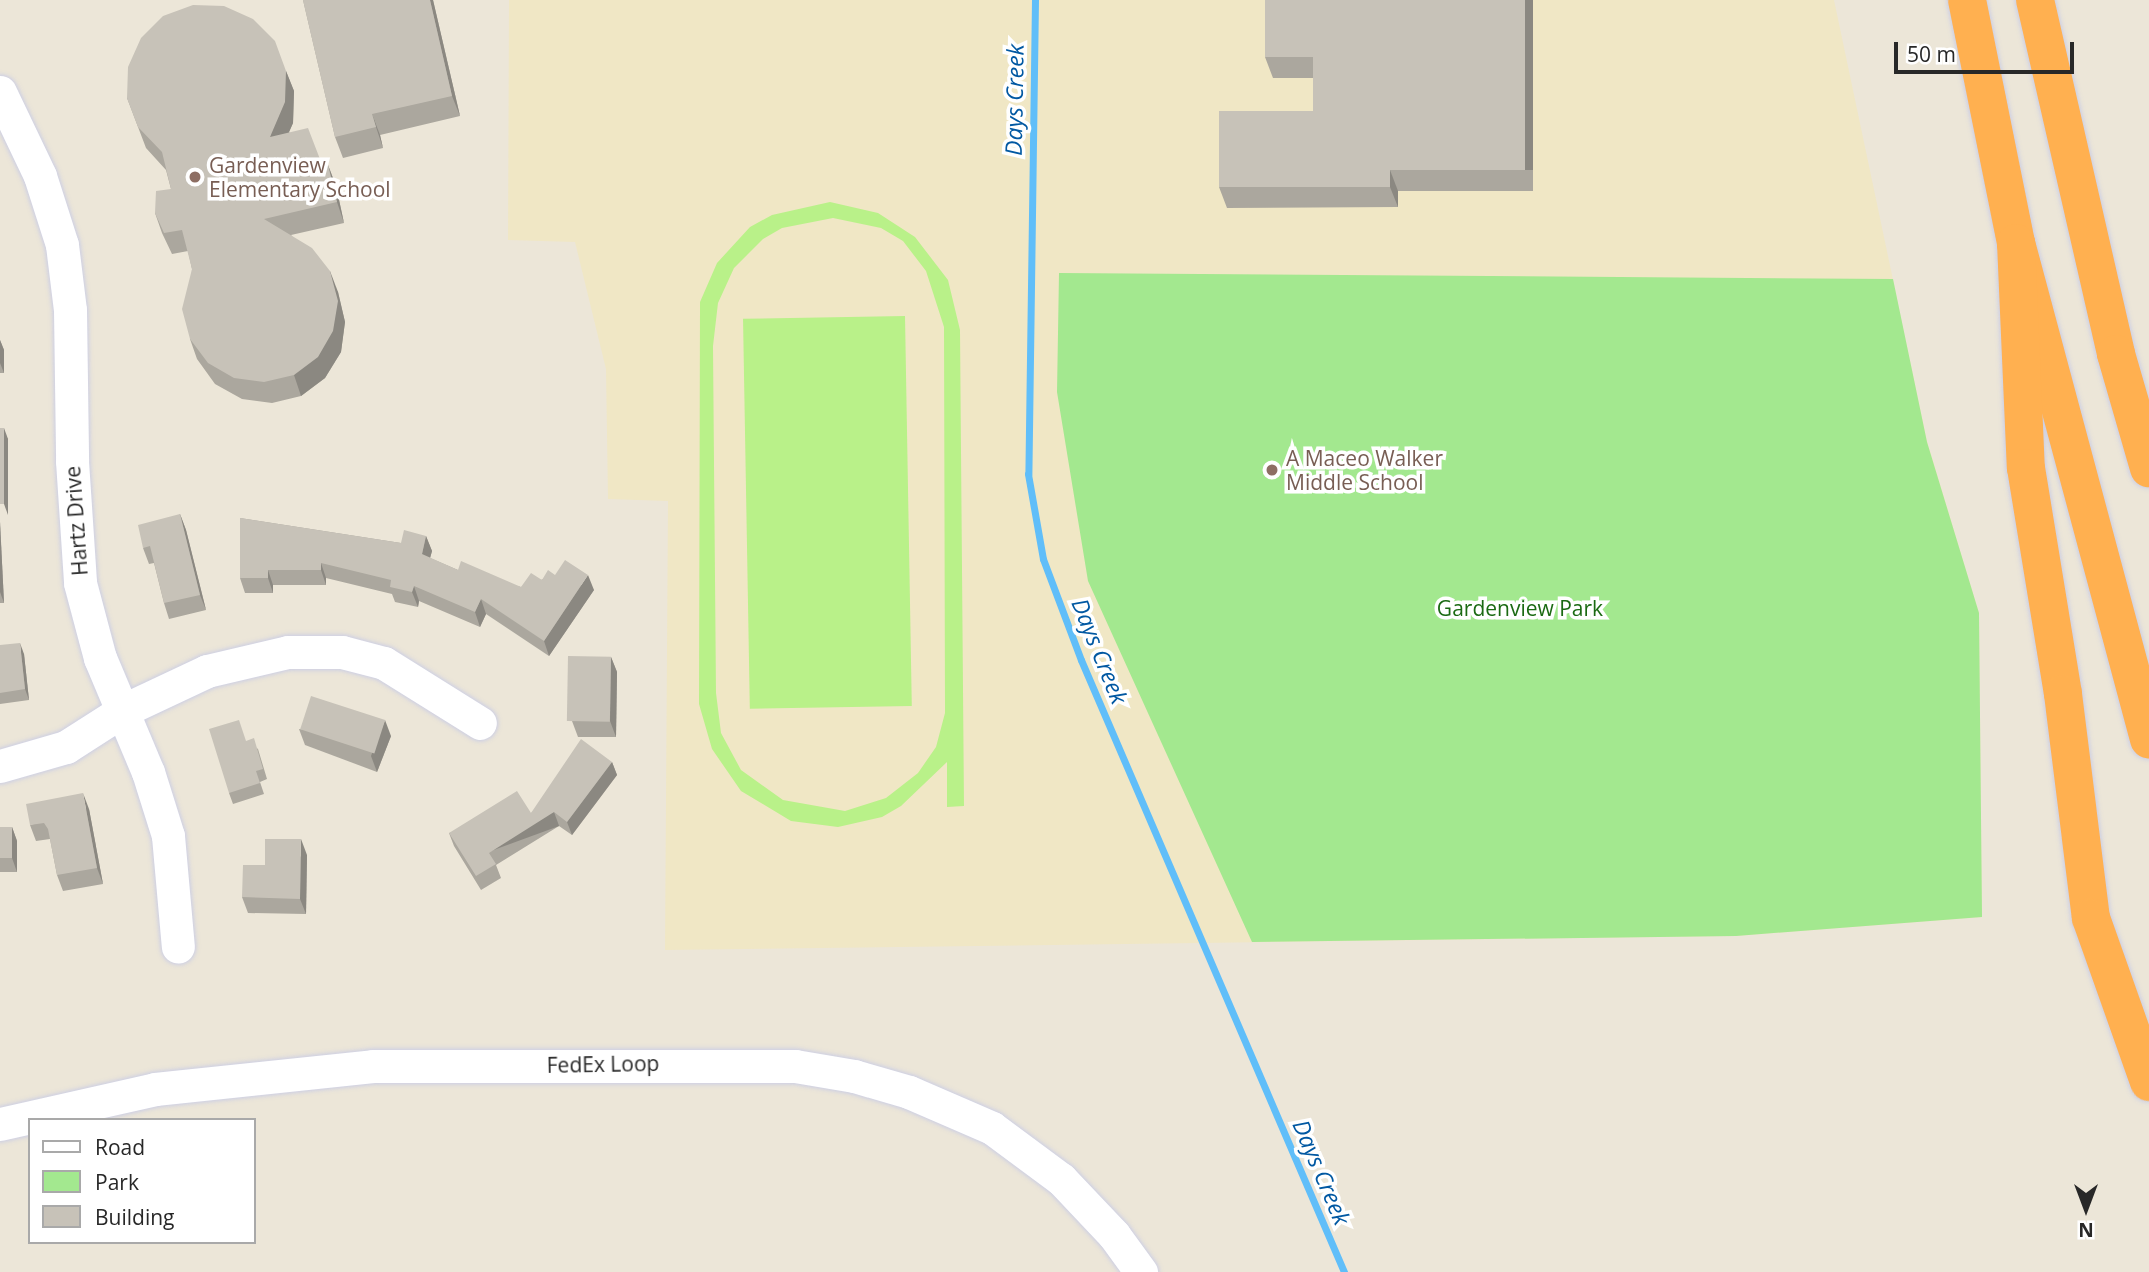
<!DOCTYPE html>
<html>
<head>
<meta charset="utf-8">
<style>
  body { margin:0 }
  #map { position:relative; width:2149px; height:1272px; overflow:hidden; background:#ece6d8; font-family:"Open Sans",sans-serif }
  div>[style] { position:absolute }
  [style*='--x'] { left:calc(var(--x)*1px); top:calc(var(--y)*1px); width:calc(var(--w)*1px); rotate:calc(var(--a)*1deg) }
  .education>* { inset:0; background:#f0e7c5 }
  .green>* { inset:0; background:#a3e88f }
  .pitch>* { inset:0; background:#b9f189; transform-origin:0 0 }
  .stream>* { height:7px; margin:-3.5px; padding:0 3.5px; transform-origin:3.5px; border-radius:3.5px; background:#60bef9 }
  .roads { filter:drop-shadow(0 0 2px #cdcfe3) drop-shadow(0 0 2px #cdcfe3) }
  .minor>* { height:33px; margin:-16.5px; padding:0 16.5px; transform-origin:16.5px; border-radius:16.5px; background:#fff }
  .highway>* { height:38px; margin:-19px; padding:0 19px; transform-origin:19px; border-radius:19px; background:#ffb050 }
  .wall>* { inset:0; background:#aba79e; transform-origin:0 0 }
  .shaded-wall>* { inset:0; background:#8b8881; transform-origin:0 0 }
  .building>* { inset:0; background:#c7c2b8; transform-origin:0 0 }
  .dots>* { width:19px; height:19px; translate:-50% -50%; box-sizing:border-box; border:4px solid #fff; border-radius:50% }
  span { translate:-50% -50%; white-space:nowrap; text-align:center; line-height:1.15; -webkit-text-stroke:7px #fff; paint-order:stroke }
  .education-label { font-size:21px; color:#785e54 }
  .left { translate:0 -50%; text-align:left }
  .street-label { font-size:21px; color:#282828 }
  .park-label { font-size:21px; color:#1b6a13 }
  .water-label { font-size:23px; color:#0158a2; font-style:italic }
  .legend { position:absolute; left:28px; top:1118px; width:228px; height:126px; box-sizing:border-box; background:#fff; border:2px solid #a9a9a9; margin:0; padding:9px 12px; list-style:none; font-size:21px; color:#282828 }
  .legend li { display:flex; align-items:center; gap:14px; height:35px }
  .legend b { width:35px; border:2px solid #a9a9a9 }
  .north { position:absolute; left:2051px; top:1174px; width:70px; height:70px; -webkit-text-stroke:5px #fff; paint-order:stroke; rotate:180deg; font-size:19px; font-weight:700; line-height:28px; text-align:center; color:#282828 }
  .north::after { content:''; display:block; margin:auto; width:24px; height:32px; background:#282828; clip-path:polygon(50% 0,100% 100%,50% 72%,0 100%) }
  .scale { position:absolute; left:1894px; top:42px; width:180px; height:32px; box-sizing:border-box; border:4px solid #282828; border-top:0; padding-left:9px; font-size:21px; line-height:24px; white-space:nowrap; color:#282828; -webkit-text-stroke:5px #fff; paint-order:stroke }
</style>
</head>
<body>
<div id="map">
  <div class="education">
    <div style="clip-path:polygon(509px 0,1834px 0,1927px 441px,1979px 613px,1982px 917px,1736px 936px,665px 950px,668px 501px,608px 499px,606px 369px,575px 242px,508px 240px)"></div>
  </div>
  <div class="green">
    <div style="clip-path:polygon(1059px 273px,1893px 279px,1927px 442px,1979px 613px,1982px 917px,1736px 936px,1252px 942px,1088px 581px,1057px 392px)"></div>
  </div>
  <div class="pitch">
    <div style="clip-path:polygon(evenodd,830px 202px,878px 213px,915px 237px,948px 280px,960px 330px,964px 806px,947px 807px,947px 762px,901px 806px,882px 817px,838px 827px,791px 821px,741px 791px,712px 749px,699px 704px,700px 302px,717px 263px,750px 227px,772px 215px,830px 202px,833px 218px,881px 228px,903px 241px,926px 271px,944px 327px,945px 713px,936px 747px,918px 773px,886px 798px,845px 811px,783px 800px,741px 770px,721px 733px,716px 693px,713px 346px,718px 303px,734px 268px,763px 239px,782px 228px,833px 218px)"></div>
    <div style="left:905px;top:316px;width:390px;height:162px;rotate:89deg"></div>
  </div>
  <div class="stream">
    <div style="--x:1035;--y:0;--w:474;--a:90.8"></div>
    <div style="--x:1028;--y:474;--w:86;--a:80"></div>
    <div style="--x:1043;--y:559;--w:108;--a:69.4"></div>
    <div style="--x:1081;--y:660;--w:666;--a:66.74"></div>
  </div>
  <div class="roads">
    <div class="minor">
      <div style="--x:0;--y:92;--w:93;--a:64.5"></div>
      <div style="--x:40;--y:176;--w:72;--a:72.3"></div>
      <div style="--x:62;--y:245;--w:65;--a:83"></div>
      <div style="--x:70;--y:310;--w:151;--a:89.2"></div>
      <div style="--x:72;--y:461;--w:122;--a:86.2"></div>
      <div style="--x:80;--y:583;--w:78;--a:75.1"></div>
      <div style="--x:100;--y:658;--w:124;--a:67.2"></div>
      <div style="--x:148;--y:772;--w:67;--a:72.6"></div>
      <div style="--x:168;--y:836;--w:111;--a:84.9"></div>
      <div style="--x:0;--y:766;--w:69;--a:-16.1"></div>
      <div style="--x:66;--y:747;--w:67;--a:-32.7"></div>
      <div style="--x:122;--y:711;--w:94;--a:-25.2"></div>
      <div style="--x:207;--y:671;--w:83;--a:-13.2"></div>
      <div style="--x:288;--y:652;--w:54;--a:0"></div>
      <div style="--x:342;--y:652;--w:43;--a:14.7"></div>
      <div style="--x:384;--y:663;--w:113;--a:32"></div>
      <div style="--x:0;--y:1124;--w:159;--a:-12.7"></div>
      <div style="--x:155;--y:1089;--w:219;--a:-6"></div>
      <div style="--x:373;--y:1066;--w:422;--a:0"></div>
      <div style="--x:795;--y:1066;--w:60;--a:9.6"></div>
      <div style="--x:854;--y:1076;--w:57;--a:16.2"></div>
      <div style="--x:909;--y:1092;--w:90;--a:23.4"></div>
      <div style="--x:992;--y:1128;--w:86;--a:36.5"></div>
      <div style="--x:1061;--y:1179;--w:77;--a:46.6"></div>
      <div style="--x:1114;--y:1235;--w:46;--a:53.9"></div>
    </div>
    <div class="highway">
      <div style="--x:1967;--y:0;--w:248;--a:78.6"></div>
      <div style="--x:2016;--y:243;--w:514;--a:74.99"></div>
      <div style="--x:2035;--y:0;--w:363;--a:77.1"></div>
      <div style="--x:2116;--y:354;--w:119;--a:73.9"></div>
      <div style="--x:2016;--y:243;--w:225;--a:87.5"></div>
      <div style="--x:2026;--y:468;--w:229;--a:80.7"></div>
      <div style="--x:2063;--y:694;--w:226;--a:82.9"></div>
      <div style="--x:2091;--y:918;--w:174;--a:70.5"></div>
    </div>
  </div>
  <div class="wall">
    <div style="clip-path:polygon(303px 0,433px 0,460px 116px,380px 135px,383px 148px,343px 158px,335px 137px)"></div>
    <div style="clip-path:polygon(1533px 0,1533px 191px,1398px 191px,1398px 207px,1227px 208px,1219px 187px,1313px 111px,1313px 78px,1273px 78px,1265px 57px)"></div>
    <div style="clip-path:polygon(286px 71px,294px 91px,293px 123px,289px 132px,323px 167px,328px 165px,336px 186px,344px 223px,291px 235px,338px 292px,345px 322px,341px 352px,325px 378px,301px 396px,272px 403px,242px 399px,215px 384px,197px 359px,190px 339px,192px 269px,188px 251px,172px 254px,162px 233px,155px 213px,171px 189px,166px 170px,146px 148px,127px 98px)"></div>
    <div style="clip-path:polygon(0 340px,4px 350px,4px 373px,0 373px)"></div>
    <div style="left:0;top:429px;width:13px;height:86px;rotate:51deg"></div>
    <div style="clip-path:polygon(180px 514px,186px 530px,206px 610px,169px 619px,164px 603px,154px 563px,149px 564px,143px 548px)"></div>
    <div style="clip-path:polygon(240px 518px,401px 543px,426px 536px,432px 551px,430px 558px,458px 570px,521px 587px,555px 575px,594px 590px,549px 656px,486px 614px,480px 627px,419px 601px,418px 607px,395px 602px,392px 594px,326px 578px,326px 585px,273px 585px,273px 593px,245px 593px,240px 578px)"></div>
    <div style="clip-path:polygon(0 522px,4px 603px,0 603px)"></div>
    <div style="clip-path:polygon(0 645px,24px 654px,29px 700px,0 704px)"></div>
    <div style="clip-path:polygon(611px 657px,617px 672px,616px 737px,578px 737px,572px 721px)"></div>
    <div style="clip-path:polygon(299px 729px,391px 736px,377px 772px,305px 745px)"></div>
    <div style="clip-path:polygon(247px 741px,258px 749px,267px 779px,260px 782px,264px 794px,233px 804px,229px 793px)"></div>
    <div style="clip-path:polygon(612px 762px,617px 775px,572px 835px,559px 826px,496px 865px,501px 878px,481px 890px,454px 846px,449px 833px,531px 813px)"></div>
    <div style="clip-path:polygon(89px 809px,103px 884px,63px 891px,57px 875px,50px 839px,36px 841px,30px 825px)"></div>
    <div style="clip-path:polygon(0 827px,12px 827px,17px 841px,17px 872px,0 872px)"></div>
    <div style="clip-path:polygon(307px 855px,306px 914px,248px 913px,242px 897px,265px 865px)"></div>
  </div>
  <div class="shaded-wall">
    <div style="clip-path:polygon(430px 0,433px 0,460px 116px,452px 96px)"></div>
    <div style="left:1525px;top:0;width:8px;height:170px"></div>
    <div style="clip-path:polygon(286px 71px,294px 91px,293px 123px,278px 157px,270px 137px)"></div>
    <div style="clip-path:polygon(372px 114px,380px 135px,383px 148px,376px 127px)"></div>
    <div style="clip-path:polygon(328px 165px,336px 186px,344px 223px,337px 202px)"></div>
    <div style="clip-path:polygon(1390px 170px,1398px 191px,1398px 207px,1390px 187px)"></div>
    <div style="clip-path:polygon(330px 271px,338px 292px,345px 322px,341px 352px,325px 378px,301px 396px,294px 375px)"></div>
    <div style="clip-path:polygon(0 340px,4px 350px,4px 373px,0 363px)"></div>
    <div style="clip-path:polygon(4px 428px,8px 439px,8px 515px,4px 504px)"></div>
    <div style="clip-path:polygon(180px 514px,186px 530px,206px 610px,200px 595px)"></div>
    <div style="clip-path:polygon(0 522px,4px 603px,0 592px)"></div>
    <div style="clip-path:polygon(426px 536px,432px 551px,427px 569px,422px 554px)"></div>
    <div style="clip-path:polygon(321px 563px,326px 578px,326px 585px,321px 570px)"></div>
    <div style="clip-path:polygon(268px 570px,273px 585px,273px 593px,268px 578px)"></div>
    <div style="clip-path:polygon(588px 575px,594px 590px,549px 656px,544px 641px)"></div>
    <div style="clip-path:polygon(414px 586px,419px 601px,418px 607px,412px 592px)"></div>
    <div style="clip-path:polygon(481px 599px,486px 614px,480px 627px,475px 612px)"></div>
    <div style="clip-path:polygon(20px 643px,24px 654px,29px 700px,25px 689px)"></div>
    <div style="clip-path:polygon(611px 657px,617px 672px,616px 737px,610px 721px)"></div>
    <div style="clip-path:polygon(385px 720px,391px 736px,377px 772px,371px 756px)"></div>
    <div style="clip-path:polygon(612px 762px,617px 775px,572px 835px,567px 822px)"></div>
    <div style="clip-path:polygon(83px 793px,89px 809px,103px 884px,97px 868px)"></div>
    <div style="left:554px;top:812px;width:15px;height:77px;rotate:70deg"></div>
    <div style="clip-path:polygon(12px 827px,17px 841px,17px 872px,12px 858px)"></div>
    <div style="clip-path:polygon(301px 839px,307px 855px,306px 914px,300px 899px)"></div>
  </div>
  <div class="building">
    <div style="clip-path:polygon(303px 0,430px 0,452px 96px,372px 114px,376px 127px,335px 137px)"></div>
    <div style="clip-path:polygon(1265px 0,1525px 0,1525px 170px,1390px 170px,1390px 187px,1219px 187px,1219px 111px,1313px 111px,1313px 57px,1265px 57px)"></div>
    <div style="clip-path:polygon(193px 5px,224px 6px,253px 19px,275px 41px,286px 71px,285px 102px,270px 137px,308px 128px,323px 167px,328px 165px,337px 202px,264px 219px,312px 248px,330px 271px,338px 301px,333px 331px,318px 357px,294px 375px,264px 382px,234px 378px,208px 363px,190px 339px,182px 309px,192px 269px,182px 230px,164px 233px,155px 213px,156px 191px,171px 189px,162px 152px,138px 127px,127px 98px,128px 67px,141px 38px,163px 16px)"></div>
    <div style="left:4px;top:428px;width:76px;height:4px;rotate:90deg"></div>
    <div style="clip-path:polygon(180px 514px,200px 595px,164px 603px,150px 546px,143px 548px,138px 525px)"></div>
    <div style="clip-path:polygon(240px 518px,401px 543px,404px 530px,426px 536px,422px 554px,458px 570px,461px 561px,521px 587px,531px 573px,542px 580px,548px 570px,555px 575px,565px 560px,588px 575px,544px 641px,481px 599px,475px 612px,414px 586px,412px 592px,390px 587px,391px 580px,321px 563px,321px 570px,268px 570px,268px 578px,240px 578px)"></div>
    <div style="clip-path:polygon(20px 643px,25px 689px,0 693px,0 645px)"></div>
    <div style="left:568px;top:656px;width:43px;height:65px;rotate:1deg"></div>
    <div style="left:311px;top:696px;width:78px;height:35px;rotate:18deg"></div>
    <div style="clip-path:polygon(239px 720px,246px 741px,254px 738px,263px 769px,256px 771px,260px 783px,229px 793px,209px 729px)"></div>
    <div style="clip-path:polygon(581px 739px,612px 762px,567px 822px,554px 812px,489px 853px,496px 864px,476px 876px,449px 833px,517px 791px,531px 813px)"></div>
    <div style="clip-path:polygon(83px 793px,97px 868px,57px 875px,48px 829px,44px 823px,30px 825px,26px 804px)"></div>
    <div style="left:0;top:827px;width:12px;height:31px"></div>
    <div style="clip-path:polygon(265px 839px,301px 839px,300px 899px,242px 897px,243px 865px,265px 865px)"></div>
  </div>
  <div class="dots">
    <div style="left:195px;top:177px;background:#8d6e63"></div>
    <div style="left:1272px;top:470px;background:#8d6e63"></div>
  </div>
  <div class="education-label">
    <span class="left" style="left:209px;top:177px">Gardenview<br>Elementary School</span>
    <span class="left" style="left:1286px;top:470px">A Maceo Walker<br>Middle School</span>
  </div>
  <div class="street-label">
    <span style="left:76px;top:521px;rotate:-94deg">Hartz Drive</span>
    <span style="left:603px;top:1064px;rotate:-1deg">FedEx Loop</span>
  </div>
  <div class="park-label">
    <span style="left:1520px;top:608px">Gardenview Park</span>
  </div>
  <div class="water-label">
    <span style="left:1014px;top:100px;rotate:-89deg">Days Creek</span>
    <span style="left:1100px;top:651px;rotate:68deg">Days Creek</span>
    <span style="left:1322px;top:1172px;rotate:67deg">Days Creek</span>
  </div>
  <ul class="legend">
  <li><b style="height:9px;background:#fff"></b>Road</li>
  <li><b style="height:19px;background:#a3e88f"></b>Park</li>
  <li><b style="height:19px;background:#c7c2b8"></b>Building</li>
  </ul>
  <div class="north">N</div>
  <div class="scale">50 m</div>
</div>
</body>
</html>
